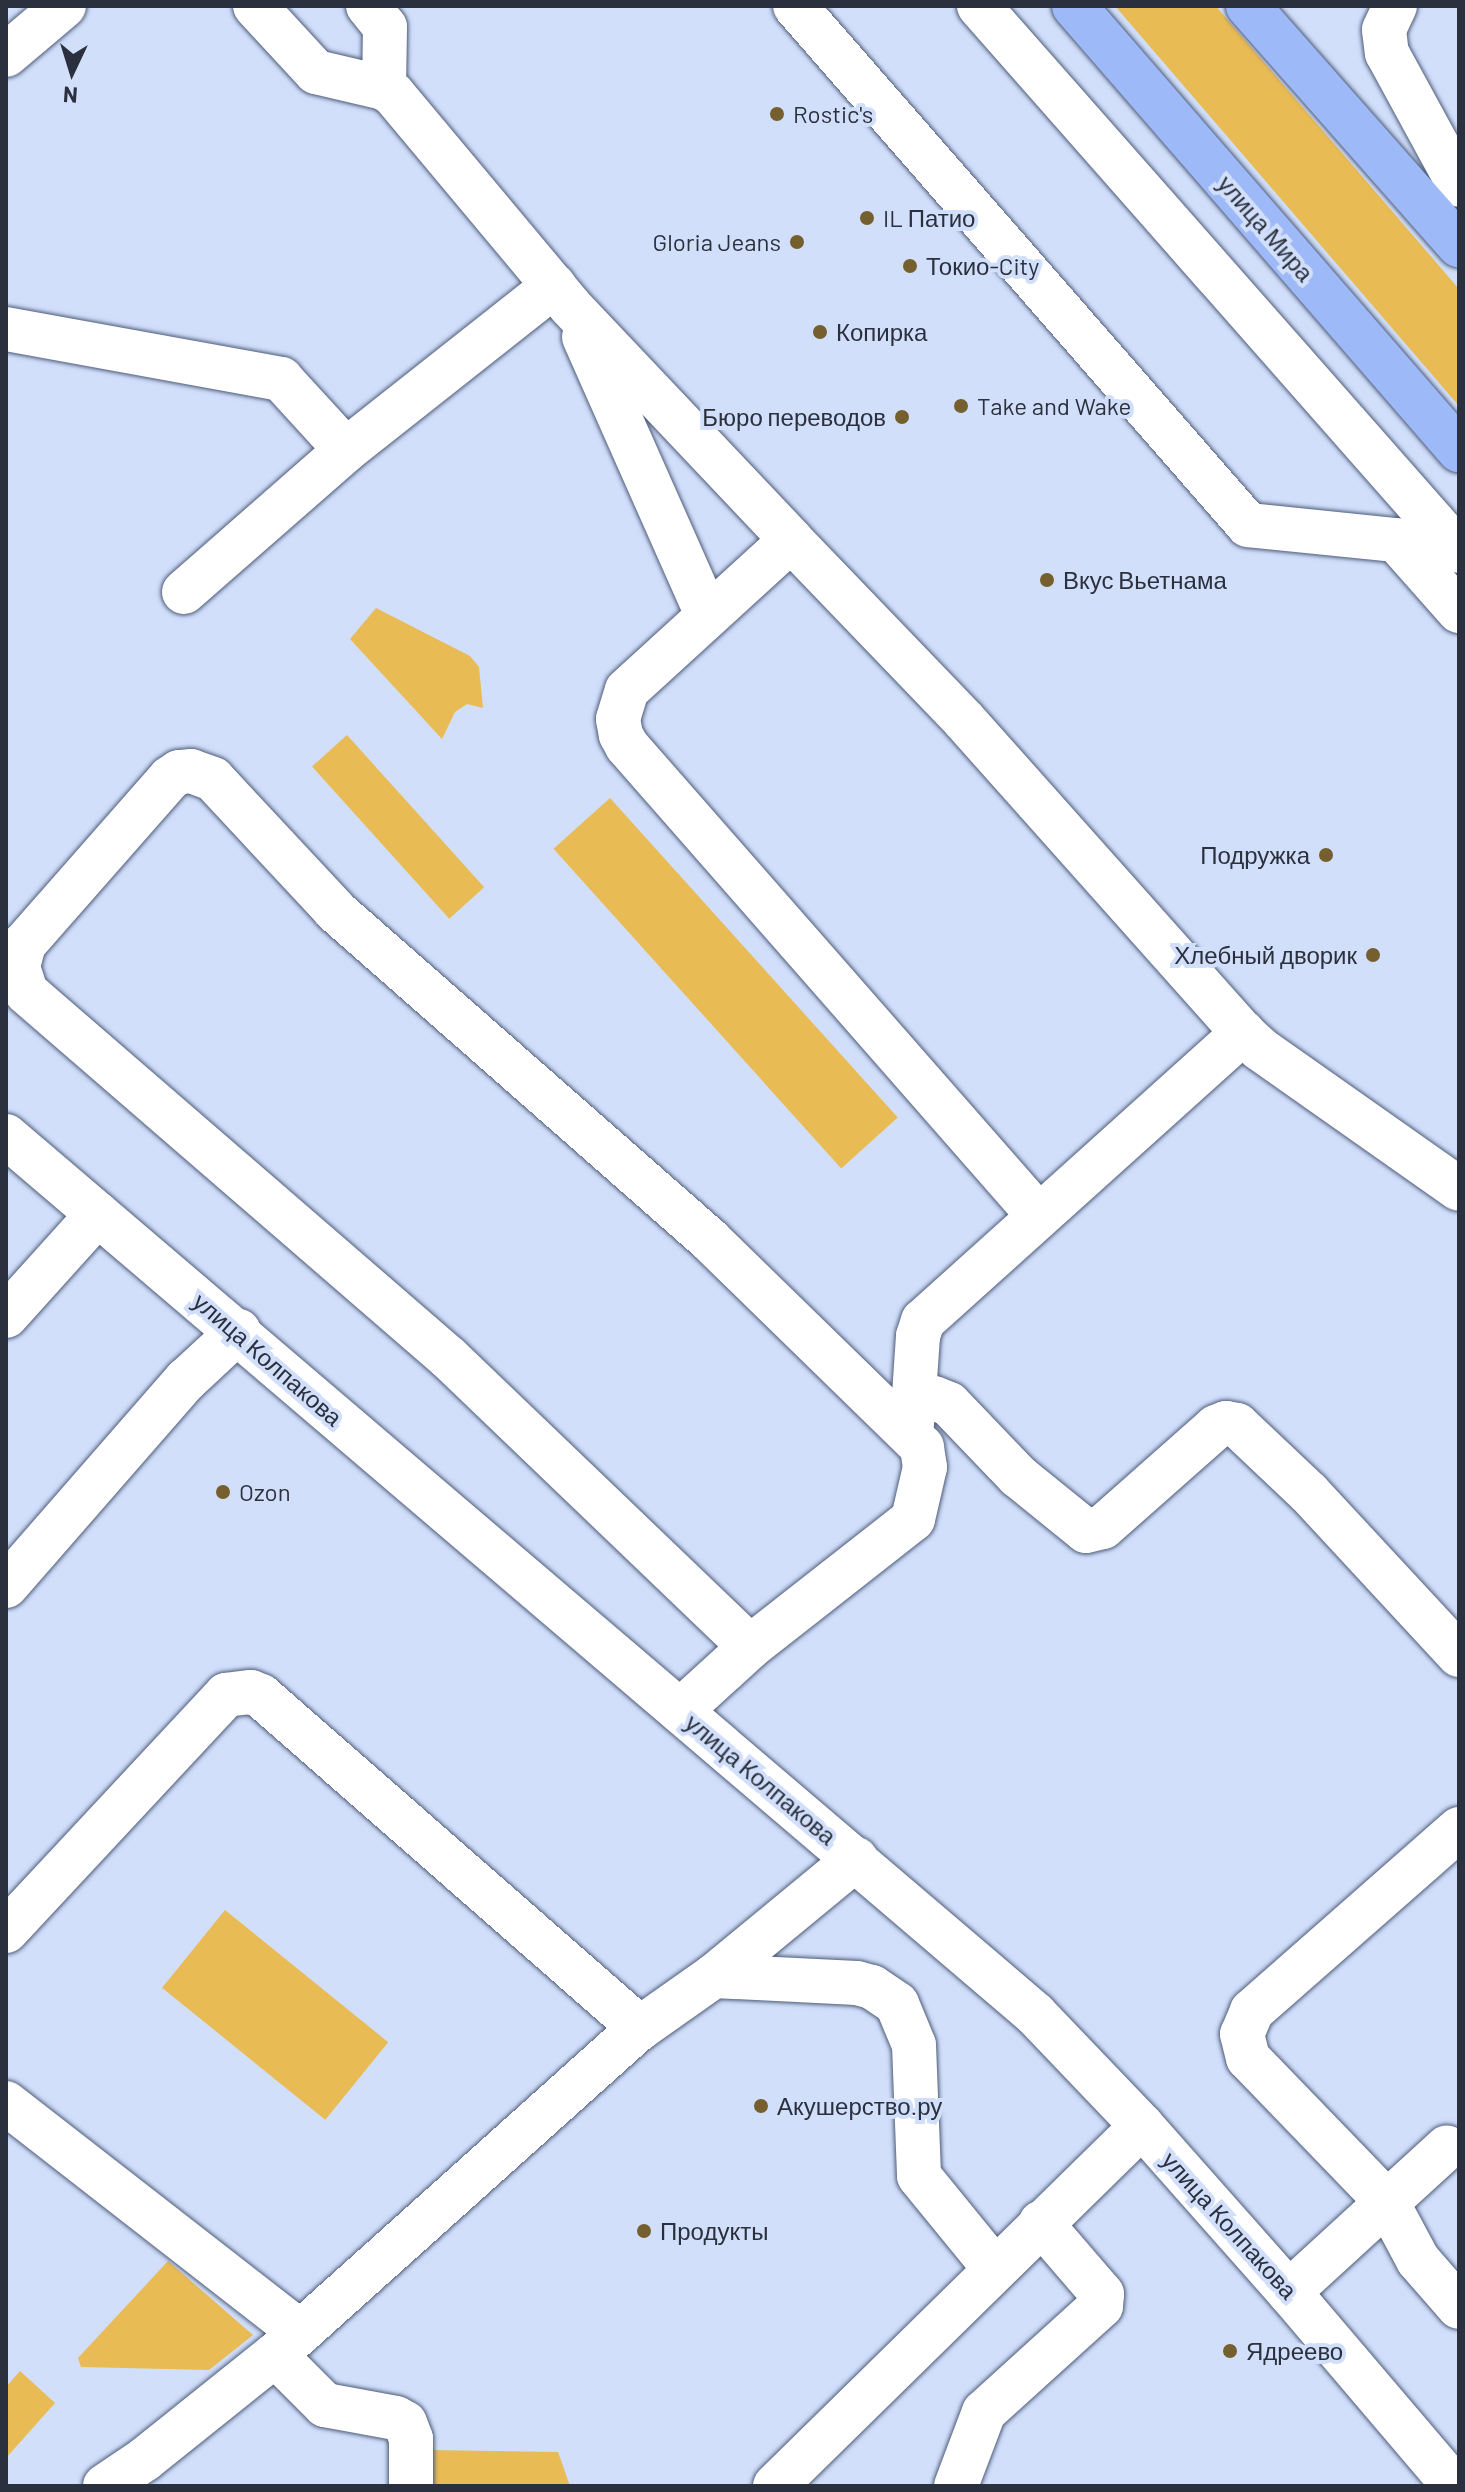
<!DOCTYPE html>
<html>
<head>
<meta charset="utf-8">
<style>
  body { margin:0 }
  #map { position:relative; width:1465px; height:2492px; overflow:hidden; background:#d1dffb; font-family:Barlow,sans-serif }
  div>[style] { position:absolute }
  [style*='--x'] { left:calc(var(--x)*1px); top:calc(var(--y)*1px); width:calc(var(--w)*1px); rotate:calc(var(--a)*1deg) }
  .green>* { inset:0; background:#e9bb54; transform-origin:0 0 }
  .roads { filter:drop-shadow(0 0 2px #4e5c79) drop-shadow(0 0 2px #4e5c79) }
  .minor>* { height:44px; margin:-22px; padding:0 22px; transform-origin:22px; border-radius:22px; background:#fff }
  .major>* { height:44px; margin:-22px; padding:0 22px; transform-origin:22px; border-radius:22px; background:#9eb9f7 }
  .dots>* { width:22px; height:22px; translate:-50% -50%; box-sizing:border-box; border:4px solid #d1dffb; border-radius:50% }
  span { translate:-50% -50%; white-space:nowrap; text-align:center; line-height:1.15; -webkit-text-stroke:8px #d1dffb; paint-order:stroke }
  .poi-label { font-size:24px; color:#2a303d }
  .left { translate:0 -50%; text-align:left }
  .right { translate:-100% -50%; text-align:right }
  .street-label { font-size:24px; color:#2a303d }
  .frame { position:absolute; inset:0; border:8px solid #2a303d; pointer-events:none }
  .north { position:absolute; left:32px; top:32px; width:80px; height:80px; -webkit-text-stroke:6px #d1dffb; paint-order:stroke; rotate:184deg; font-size:22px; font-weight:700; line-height:32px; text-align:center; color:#2a303d }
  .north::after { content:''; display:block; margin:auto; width:28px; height:36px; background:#2a303d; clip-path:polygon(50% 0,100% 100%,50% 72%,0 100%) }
</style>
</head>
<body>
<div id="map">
  <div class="green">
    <div style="clip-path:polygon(1115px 6px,1216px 6px,1220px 11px,1459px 289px,1459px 406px)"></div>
    <div style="clip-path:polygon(376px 608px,470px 656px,479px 667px,483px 708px,467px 704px,455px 712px,442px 739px,350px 639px)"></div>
    <div style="left:347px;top:735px;width:205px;height:47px;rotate:48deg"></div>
    <div style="left:610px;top:798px;width:430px;height:76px;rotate:48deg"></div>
    <div style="left:225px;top:1910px;width:210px;height:100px;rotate:39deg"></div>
    <div style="clip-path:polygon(168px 2261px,253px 2335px,209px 2370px,81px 2367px,78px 2358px)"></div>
    <div style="clip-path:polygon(20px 2371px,55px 2403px,6px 2458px,6px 2387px)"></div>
    <div style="clip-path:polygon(429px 2450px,558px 2452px,570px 2486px,430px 2486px)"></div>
  </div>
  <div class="roads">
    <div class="minor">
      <div style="--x:255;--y:6;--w:90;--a:47.3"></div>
      <div style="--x:316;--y:72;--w:70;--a:13.2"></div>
      <div style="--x:384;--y:88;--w:11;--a:34"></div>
      <div style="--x:393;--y:94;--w:276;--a:50.1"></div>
      <div style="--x:570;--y:306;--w:322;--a:46.6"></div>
      <div style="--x:368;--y:6;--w:27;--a:51"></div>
      <div style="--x:385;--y:27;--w:61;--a:90.9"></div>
      <div style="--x:795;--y:6;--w:689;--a:48.88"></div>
      <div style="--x:1248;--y:525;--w:149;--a:5.8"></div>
      <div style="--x:1396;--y:540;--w:95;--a:48.4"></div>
      <div style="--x:979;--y:6;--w:726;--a:48.63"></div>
      <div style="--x:1395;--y:6;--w:26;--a:115"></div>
      <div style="--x:1384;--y:30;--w:23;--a:83"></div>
      <div style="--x:1387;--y:53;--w:150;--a:61.4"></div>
      <div style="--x:6;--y:55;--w:76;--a:-40.2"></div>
      <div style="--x:6;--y:329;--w:280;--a:10.3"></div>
      <div style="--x:281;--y:379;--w:96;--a:47.5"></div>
      <div style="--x:584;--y:337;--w:303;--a:66.1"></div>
      <div style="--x:184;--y:592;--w:215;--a:-41.2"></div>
      <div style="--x:346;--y:450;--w:265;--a:-38.3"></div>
      <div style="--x:6;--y:1136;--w:1353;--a:40.47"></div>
      <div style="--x:1035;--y:2014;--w:155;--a:46.3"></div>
      <div style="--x:1142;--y:2126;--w:222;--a:48.5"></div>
      <div style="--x:1289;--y:2292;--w:255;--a:49.6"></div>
      <div style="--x:1038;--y:1215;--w:624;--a:-131.23"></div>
      <div style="--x:627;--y:746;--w:13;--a:-119"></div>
      <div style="--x:621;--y:735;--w:16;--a:-101"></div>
      <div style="--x:618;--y:719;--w:30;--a:-73"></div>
      <div style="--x:627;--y:690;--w:222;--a:-42.4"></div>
      <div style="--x:791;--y:540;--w:250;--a:46.1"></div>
      <div style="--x:964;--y:720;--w:419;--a:48.3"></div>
      <div style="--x:1243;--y:1033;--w:23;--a:43"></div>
      <div style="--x:1260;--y:1049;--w:243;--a:35.1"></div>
      <div style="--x:6;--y:1316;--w:137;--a:-48"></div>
      <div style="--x:914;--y:1396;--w:20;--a:6"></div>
      <div style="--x:934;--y:1398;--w:16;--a:22"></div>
      <div style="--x:949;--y:1404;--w:100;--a:46.2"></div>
      <div style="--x:1018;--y:1476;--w:87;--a:39"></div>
      <div style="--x:1086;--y:1531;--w:17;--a:-13"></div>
      <div style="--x:1103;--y:1527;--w:151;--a:-41.5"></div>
      <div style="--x:1216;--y:1427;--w:11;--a:-22"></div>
      <div style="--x:1226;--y:1423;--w:11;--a:10"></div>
      <div style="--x:1237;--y:1425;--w:99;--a:43.4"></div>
      <div style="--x:1309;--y:1493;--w:221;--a:47.2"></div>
      <div style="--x:912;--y:1424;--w:88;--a:-86.1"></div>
      <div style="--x:918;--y:1336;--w:16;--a:-72"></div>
      <div style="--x:923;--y:1321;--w:431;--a:-42"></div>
      <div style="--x:6;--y:1586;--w:274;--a:-48.9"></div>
      <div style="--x:186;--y:1380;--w:72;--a:-42.8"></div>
      <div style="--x:680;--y:1711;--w:95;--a:-42.4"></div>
      <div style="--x:750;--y:1647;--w:207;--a:-38.1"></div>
      <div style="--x:913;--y:1519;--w:53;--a:-77"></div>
      <div style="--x:925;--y:1467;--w:20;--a:-99"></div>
      <div style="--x:922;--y:1447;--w:296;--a:-135.7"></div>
      <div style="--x:710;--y:1240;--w:500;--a:-138.7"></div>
      <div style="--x:335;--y:910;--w:179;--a:-133"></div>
      <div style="--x:213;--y:779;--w:23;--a:-160"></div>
      <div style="--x:191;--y:771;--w:12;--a:175"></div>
      <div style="--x:179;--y:772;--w:11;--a:146"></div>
      <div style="--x:170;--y:778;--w:221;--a:131.3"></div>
      <div style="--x:24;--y:944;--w:24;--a:105"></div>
      <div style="--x:18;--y:967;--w:26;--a:72"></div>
      <div style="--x:26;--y:992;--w:559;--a:40.87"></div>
      <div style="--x:449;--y:1358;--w:417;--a:43.8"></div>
      <div style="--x:1459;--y:1829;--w:276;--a:138.7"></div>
      <div style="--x:1252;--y:2011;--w:25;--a:113"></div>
      <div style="--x:1242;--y:2034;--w:25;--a:76"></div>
      <div style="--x:1248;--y:2058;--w:200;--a:46"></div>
      <div style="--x:1387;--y:2202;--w:66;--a:61.9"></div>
      <div style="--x:1418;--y:2260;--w:62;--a:48.9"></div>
      <div style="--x:6;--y:1931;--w:323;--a:-47"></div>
      <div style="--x:226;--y:1695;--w:25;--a:-7"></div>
      <div style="--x:251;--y:1692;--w:11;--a:22"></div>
      <div style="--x:261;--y:1696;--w:504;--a:41.22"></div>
      <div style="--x:714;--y:1976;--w:143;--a:2.8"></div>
      <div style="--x:857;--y:1983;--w:16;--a:15"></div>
      <div style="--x:872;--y:1987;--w:30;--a:34"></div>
      <div style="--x:897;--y:2004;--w:44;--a:67.5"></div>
      <div style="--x:914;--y:2045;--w:131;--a:87.8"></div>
      <div style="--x:919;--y:2176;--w:119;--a:50.8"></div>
      <div style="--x:6;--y:2103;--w:373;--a:37.9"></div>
      <div style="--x:1289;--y:2292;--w:214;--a:-42.5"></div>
      <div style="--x:275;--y:2355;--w:71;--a:45"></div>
      <div style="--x:325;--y:2405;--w:72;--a:10.4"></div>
      <div style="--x:396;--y:2418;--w:10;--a:29"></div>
      <div style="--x:405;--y:2423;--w:17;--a:69"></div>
      <div style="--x:411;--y:2439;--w:47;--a:90"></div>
      <div style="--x:105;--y:2486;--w:48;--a:-34"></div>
      <div style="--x:145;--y:2459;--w:166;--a:-38.7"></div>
      <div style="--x:275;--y:2355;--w:490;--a:-41.9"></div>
      <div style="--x:640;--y:2028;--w:90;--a:-35.1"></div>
      <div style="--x:714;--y:1976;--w:184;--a:-39.5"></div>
      <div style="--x:775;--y:2486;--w:514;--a:-44.45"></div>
      <div style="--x:956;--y:2486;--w:79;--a:-69.3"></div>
      <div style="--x:984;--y:2412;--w:158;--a:-42.2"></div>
      <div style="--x:1101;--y:2306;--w:12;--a:-85"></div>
      <div style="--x:1102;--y:2294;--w:94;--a:-130.7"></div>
    </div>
    <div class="major">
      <div style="--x:1074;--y:6;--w:588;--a:49.07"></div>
      <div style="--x:1248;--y:6;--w:319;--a:48.6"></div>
    </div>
  </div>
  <div class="dots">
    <div style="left:777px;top:114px;background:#755f2f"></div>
    <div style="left:867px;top:218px;background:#755f2f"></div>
    <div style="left:797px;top:242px;background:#755f2f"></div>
    <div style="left:910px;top:266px;background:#755f2f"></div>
    <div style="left:820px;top:332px;background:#755f2f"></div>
    <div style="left:961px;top:406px;background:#755f2f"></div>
    <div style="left:902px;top:417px;background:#755f2f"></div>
    <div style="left:1047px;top:580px;background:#755f2f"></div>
    <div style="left:1326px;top:855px;background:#755f2f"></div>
    <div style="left:1373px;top:955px;background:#755f2f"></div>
    <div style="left:223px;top:1492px;background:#755f2f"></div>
    <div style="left:761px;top:2106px;background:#755f2f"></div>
    <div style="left:644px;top:2231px;background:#755f2f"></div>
    <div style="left:1230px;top:2351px;background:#755f2f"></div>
  </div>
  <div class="poi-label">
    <span class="left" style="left:793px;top:114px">Rostic's</span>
    <span class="left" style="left:883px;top:218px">IL Патио</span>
    <span class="right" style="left:781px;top:242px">Gloria Jeans</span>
    <span class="left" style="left:926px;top:266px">Токио-City</span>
    <span class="left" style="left:836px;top:332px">Копирка</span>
    <span class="left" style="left:977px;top:406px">Take and Wake</span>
    <span class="right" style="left:886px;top:417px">Бюро переводов</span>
    <span class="left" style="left:1063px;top:580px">Вкус Вьетнама</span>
    <span class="right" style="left:1310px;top:855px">Подружка</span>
    <span class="right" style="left:1357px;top:955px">Хлебный дворик</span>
    <span class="left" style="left:239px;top:1492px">Ozon</span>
    <span class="left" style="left:777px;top:2106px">Акушерство.ру</span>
    <span class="left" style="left:660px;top:2231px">Продукты</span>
    <span class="left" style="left:1246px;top:2351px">Ядреево</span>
  </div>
  <div class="street-label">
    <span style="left:1266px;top:228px;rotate:49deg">улица Мира</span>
    <span style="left:268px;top:1359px;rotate:41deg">улица Колпакова</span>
    <span style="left:761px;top:1779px;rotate:40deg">улица Колпакова</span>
    <span style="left:1230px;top:2225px;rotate:48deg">улица Колпакова</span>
  </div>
  <div class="frame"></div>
  <div class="north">N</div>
</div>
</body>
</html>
